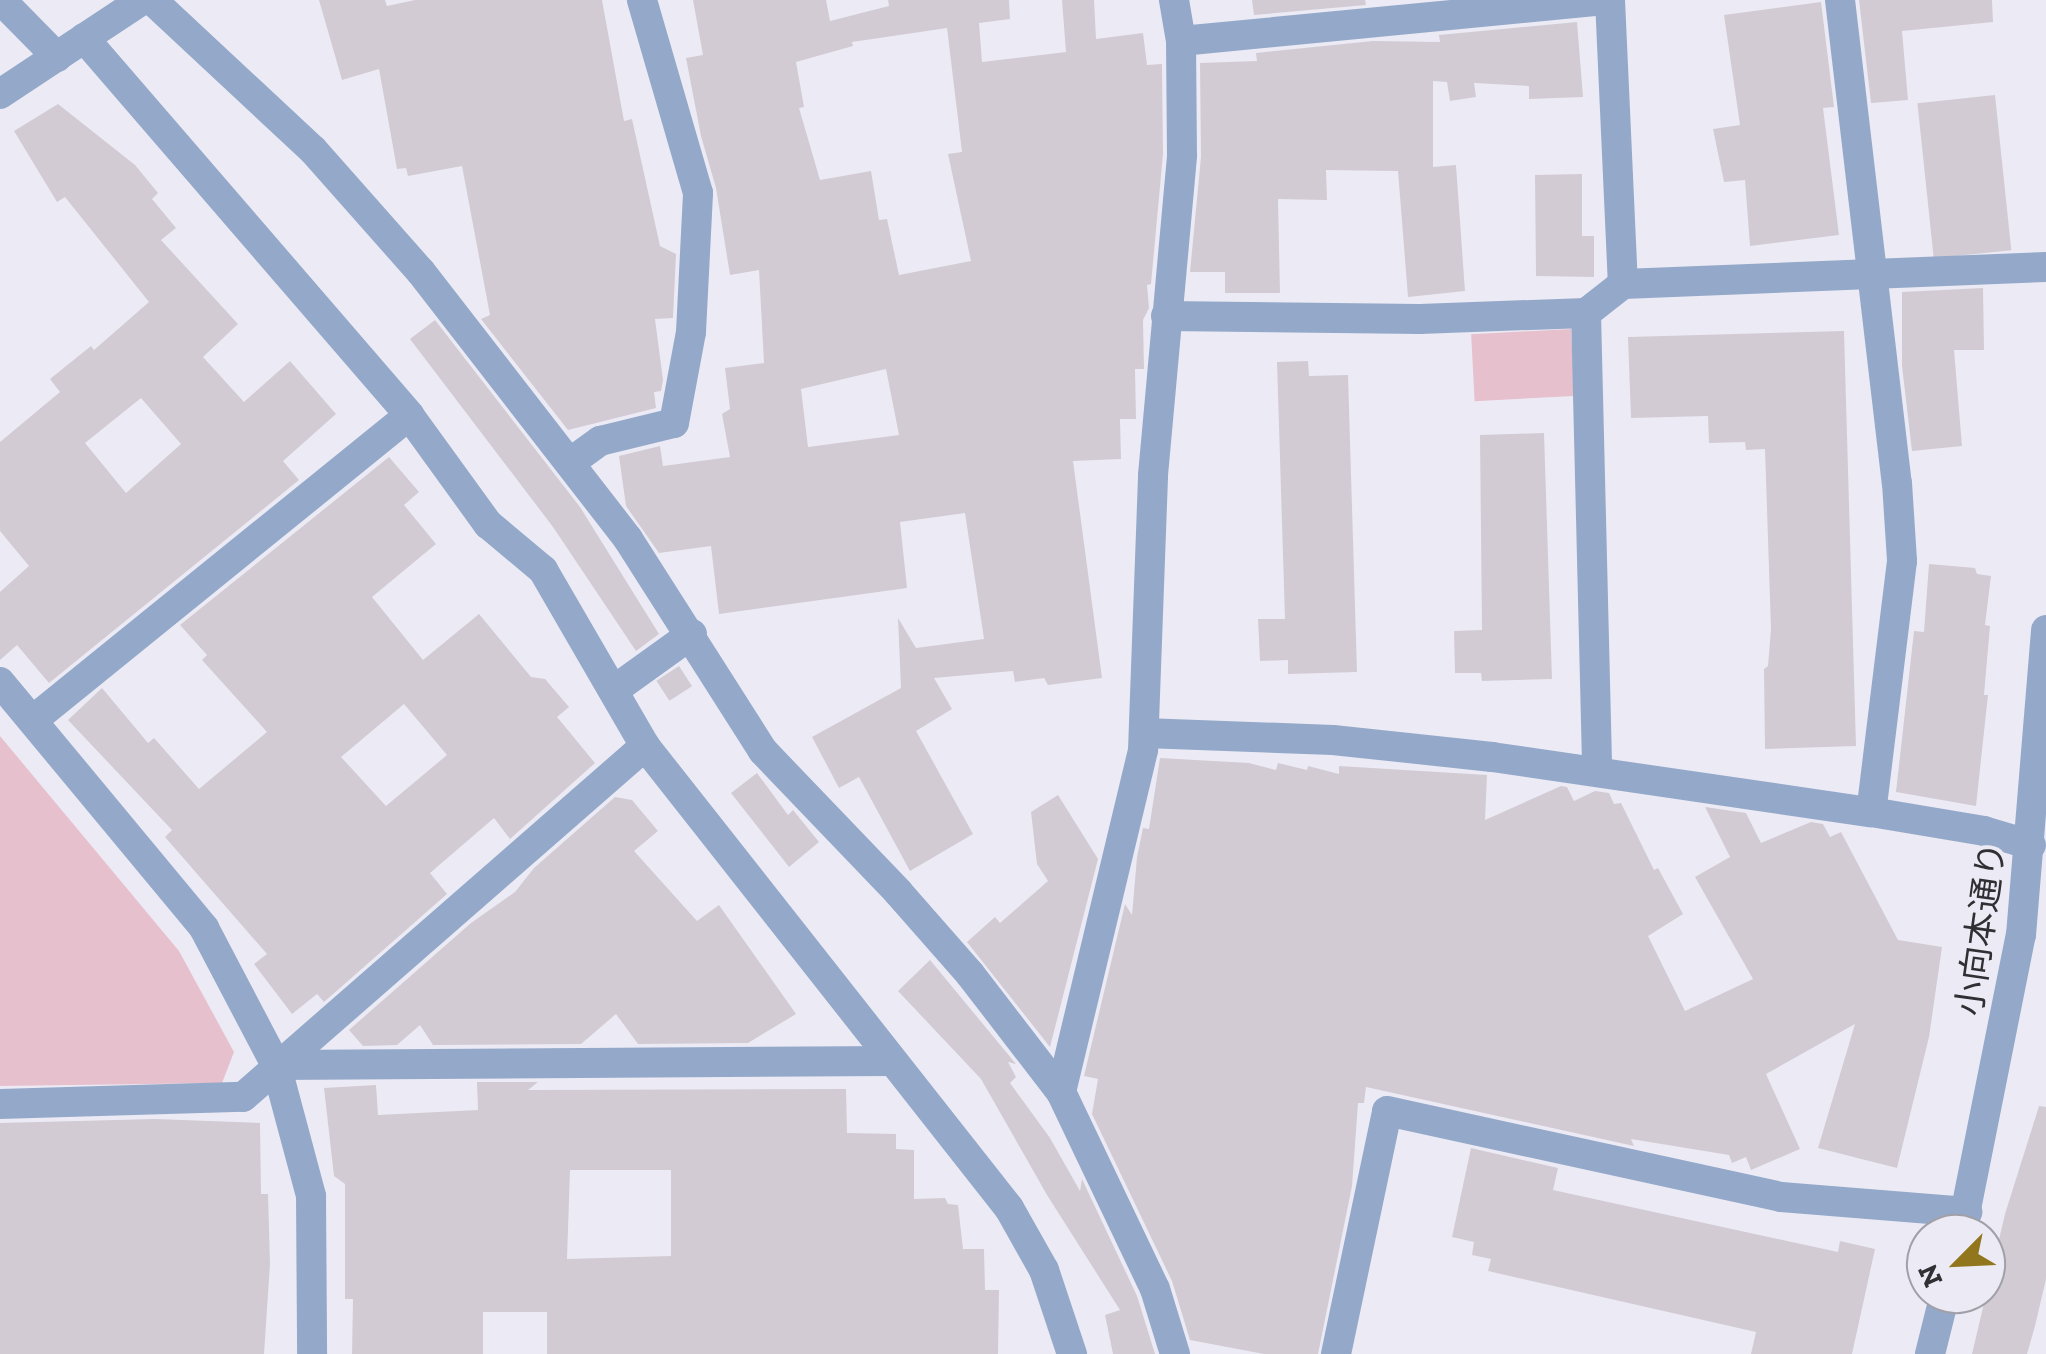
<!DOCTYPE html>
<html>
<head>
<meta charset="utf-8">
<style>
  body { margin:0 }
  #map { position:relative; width:2046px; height:1354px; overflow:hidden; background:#ecebf5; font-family:"Zilla Slab","Noto Sans JP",serif }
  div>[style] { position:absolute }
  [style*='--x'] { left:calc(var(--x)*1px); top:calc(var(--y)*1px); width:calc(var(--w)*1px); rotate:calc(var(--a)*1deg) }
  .green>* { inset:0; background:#e7c0ce; transform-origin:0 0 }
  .building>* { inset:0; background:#d2cbd3; transform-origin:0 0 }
  .minor>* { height:30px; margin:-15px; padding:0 15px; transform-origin:15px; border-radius:15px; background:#94a9c9 }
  span { translate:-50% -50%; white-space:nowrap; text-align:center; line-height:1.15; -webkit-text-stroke:8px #ecebf5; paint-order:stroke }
  .street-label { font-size:35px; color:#303034 }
  .north { position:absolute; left:1906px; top:1214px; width:100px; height:100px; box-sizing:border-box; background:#ecebf5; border:2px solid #a1a0a8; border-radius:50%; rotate:246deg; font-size:28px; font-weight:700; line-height:40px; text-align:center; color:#303034 }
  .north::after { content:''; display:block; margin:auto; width:35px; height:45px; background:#92761d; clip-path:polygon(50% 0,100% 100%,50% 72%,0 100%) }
</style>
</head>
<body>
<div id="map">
  <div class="green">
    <div style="left:1571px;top:329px;width:67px;height:100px;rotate:87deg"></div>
    <div style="clip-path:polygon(0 736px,179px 951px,234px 1052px,222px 1083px,0 1086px)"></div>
  </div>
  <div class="building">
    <div style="clip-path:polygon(319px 0,385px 0,387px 6px,415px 0,602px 0,624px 121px,632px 119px,660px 246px,676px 254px,673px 318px,655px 319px,663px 380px,661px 391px,654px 392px,656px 408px,568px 430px,481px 319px,490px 315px,462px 166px,408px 176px,406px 168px,397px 169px,379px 69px,342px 80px)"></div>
    <div style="clip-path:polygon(evenodd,693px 0,826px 0,830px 21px,889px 6px,888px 0,1009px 0,1010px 19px,979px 23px,982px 62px,1066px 52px,1062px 0,1094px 0,1096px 39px,1143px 33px,1147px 65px,1162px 64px,1163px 154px,1151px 284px,1147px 285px,1149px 308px,1143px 320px,1144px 369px,1135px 369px,1136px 419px,1120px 419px,1121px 459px,1073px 461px,1102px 678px,1048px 685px,1044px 678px,1015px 682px,1013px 671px,934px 678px,952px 709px,916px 731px,973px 834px,910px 871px,859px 777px,839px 788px,812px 737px,901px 688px,898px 618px,916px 648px,984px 639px,965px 513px,900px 522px,907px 588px,719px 614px,711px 546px,659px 553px,626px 506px,619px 456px,660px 446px,663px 466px,730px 457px,722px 414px,730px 409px,725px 368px,764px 363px,759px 270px,730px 275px,716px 188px,701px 136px,686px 58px,703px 55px,693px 0,947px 28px,962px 152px,948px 154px,971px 261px,899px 275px,887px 219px,879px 220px,871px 171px,820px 180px,799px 108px,804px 107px,796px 62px,853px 46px,852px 42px,947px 28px,693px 0,886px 369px,899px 435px,808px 447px,801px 389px,886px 369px)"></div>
    <div style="clip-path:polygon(1252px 0,1365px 0,1366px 5px,1254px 15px)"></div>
    <div style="clip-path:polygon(1859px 0,1992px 0,1993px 22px,1902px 31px,1908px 100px,1871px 103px)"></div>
    <div style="clip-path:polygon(1821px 2px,1834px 107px,1823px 108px,1839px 235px,1750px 246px,1745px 180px,1724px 182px,1713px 129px,1740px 125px,1724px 15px)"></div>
    <div style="clip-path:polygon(1577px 22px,1583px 97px,1529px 99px,1529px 86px,1474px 83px,1476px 97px,1450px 101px,1447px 82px,1433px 81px,1433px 167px,1456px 165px,1465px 291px,1408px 297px,1398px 171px,1326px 170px,1327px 200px,1278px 199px,1280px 293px,1225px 293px,1225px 272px,1190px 272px,1201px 157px,1200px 63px,1257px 61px,1256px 53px,1373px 41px,1440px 42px,1439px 35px)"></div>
    <div style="left:1995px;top:95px;width:156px;height:78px;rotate:84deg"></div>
    <div style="clip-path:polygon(evenodd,58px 104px,135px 165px,158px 193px,152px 199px,176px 228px,161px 240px,238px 324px,203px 357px,244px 402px,290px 361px,336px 414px,283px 461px,299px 480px,49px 683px,17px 645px,0 660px,0 592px,29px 566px,0 531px,0 442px,60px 392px,50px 379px,91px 346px,94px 350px,149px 302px,65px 197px,57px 202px,14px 131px,58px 104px,141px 398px,181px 444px,126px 493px,85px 443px,141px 398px)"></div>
    <div style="clip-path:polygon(1582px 174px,1582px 236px,1594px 236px,1594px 277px,1536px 276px,1535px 175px)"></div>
    <div style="clip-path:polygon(1983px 288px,1984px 350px,1954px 350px,1962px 446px,1912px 451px,1902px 366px,1902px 292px)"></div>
    <div style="clip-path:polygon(435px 320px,580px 507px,659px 634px,636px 651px,553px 527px,410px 339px)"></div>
    <div style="clip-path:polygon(1844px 331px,1856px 746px,1765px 749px,1764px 669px,1768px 666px,1771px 629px,1765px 449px,1746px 450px,1745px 442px,1709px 443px,1708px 416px,1631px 418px,1628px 337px)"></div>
    <div style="clip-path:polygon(1308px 361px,1309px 376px,1348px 375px,1357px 672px,1288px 674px,1288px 660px,1260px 661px,1258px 619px,1285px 619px,1277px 362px)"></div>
    <div style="clip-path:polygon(1544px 433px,1552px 679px,1482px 681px,1481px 673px,1455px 673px,1454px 631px,1482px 630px,1480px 435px)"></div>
    <div style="clip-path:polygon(evenodd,389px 457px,419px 492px,404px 505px,436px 544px,372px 597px,423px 660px,479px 614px,531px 677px,545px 679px,569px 707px,557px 717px,595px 763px,510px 839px,494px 818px,430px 873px,447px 894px,324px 1002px,317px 994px,292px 1014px,254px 964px,267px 954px,165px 837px,172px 830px,68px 720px,102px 688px,148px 743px,154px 738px,199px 789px,267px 732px,202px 660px,207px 655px,180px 625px,389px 457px,404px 704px,447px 755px,386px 806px,341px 757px,404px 704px)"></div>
    <div style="clip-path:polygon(1929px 564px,1975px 568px,1977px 574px,1991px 576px,1985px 625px,1990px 626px,1984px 695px,1988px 695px,1976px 806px,1896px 792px,1914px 631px,1924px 632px)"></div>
    <div style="left:679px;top:666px;width:24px;height:27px;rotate:57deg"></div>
    <div style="clip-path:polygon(1160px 758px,1249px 763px,1276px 770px,1278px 763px,1307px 770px,1308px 766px,1339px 774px,1339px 766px,1487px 775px,1485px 820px,1561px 786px,1567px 787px,1574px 801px,1595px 791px,1609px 793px,1614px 804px,1621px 803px,1654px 870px,1658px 868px,1683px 914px,1648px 936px,1685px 1011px,1753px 979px,1695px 877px,1730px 857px,1705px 807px,1746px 813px,1761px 843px,1811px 822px,1823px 824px,1830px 837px,1841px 832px,1898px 940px,1942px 947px,1929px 1037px,1897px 1168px,1818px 1148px,1855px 1024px,1766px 1074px,1800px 1149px,1751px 1170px,1746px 1157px,1732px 1163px,1729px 1155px,1631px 1139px,1634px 1146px,1366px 1087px,1364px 1103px,1358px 1103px,1352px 1186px,1318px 1354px,1264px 1354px,1190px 1340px,1172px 1281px,1092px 1114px,1098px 1079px,1084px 1076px,1125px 904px,1132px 915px,1137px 857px,1143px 828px,1149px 829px)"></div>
    <div style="clip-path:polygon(757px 773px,788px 815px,793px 810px,819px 842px,789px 867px,731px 793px)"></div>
    <div style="clip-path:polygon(1058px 795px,1098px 859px,1050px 1047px,967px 942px,995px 917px,1000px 923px,1048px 881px,1037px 864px,1031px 812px)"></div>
    <div style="clip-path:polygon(615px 797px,632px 800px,658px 831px,634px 851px,697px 921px,719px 905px,796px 1014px,748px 1043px,638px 1044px,616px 1014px,581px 1044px,433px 1045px,420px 1025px,397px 1045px,363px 1046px,349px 1030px,471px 923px,515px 892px,534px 868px)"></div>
    <div style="clip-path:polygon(930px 960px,1016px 1064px,1008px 1062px,1016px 1077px,1010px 1083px,1050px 1138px,1080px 1191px,1082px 1179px,1137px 1296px,1155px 1354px,1113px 1354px,1105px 1315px,1120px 1310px,1047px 1195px,981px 1079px,898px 991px)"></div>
    <div style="clip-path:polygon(evenodd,477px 1082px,538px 1082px,528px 1090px,846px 1089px,847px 1133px,896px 1134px,896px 1149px,914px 1150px,914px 1199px,945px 1198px,948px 1204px,958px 1205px,963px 1249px,984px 1249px,985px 1290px,999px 1290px,998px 1354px,547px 1354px,547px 1312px,483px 1312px,483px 1354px,352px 1354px,353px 1299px,345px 1299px,345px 1184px,334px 1176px,324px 1088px,376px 1085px,378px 1115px,478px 1110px,477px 1082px,570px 1170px,671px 1170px,671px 1256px,567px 1259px,570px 1170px)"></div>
    <div style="clip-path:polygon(2039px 1106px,2046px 1107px,2046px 1279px,2035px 1326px,2027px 1354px,1972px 1354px,2005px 1214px)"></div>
    <div style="clip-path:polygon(155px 1119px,260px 1123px,261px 1194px,268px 1194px,270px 1264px,264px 1354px,0 1354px,0 1123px)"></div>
    <div style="clip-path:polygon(1471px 1148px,1558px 1168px,1553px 1190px,1838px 1252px,1840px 1241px,1875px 1249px,1852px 1354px,1751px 1354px,1756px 1332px,1488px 1271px,1491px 1259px,1472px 1255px,1474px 1242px,1452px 1237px)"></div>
  </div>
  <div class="minor">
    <div style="--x:1;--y:0;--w:80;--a:45.5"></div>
    <div style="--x:152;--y:0;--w:220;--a:43"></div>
    <div style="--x:313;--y:150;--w:163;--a:48.5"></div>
    <div style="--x:421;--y:272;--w:338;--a:52.2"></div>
    <div style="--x:628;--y:539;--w:251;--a:57.5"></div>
    <div style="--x:763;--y:751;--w:195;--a:46.2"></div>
    <div style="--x:898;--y:892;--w:109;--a:48.7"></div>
    <div style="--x:970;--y:974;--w:149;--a:52.4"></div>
    <div style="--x:1061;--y:1092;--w:218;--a:64.5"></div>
    <div style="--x:1155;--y:1289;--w:68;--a:72.9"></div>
    <div style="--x:1610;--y:0;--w:284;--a:87.4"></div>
    <div style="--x:1840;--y:0;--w:486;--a:83.3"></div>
    <div style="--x:1897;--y:483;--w:78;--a:86.3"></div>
    <div style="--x:1902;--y:561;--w:253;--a:97"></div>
    <div style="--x:84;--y:38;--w:498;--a:49.2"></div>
    <div style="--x:409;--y:415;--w:135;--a:54.1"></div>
    <div style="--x:488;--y:524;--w:72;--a:39.9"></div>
    <div style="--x:543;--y:570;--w:203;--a:59.9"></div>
    <div style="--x:645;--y:746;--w:588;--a:51.77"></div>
    <div style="--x:1009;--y:1208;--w:71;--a:60.6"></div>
    <div style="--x:1044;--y:1270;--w:89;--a:71.6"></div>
    <div style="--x:1181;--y:41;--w:431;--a:-5.5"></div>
    <div style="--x:0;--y:94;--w:170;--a:-33.5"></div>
    <div style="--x:1586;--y:313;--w:457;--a:88.6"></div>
    <div style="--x:1166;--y:316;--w:254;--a:0.7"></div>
    <div style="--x:1420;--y:319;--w:166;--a:-2.1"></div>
    <div style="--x:1586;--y:313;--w:47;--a:-38.1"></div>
    <div style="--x:1623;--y:284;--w:423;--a:-2.3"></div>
    <div style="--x:571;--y:462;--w:36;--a:-36"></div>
    <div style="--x:600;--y:441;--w:76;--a:-13.7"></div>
    <div style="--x:674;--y:423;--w:93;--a:-79.4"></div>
    <div style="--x:691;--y:332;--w:139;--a:-87.1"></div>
    <div style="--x:698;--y:193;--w:201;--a:-106.2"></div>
    <div style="--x:0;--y:682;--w:320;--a:50.3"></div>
    <div style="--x:204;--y:928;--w:155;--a:62.3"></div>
    <div style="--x:276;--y:1065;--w:136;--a:75"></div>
    <div style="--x:311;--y:1196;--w:158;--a:89.6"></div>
    <div style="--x:614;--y:690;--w:96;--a:-35.7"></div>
    <div style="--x:33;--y:720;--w:484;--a:-39"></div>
    <div style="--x:1144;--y:733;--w:189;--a:2.1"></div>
    <div style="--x:1333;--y:740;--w:160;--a:6.1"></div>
    <div style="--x:1492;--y:757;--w:383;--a:8.3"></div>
    <div style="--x:1871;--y:812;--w:115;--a:9.5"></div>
    <div style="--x:1984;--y:831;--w:49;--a:16.6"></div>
    <div style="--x:276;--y:1065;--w:615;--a:-0.37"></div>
    <div style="--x:1061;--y:1092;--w:352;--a:-76.5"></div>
    <div style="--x:1143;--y:750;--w:275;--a:-87.9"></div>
    <div style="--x:1153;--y:475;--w:321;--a:-84.8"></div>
    <div style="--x:1182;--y:155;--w:114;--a:-90.5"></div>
    <div style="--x:1181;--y:41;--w:42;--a:-99.7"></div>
    <div style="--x:0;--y:1104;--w:243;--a:-1.7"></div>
    <div style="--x:243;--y:1097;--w:534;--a:-41.13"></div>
    <div style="--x:1961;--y:1234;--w:305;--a:-78.7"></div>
    <div style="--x:2021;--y:935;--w:306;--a:-85.3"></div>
    <div style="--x:1336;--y:1354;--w:248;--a:-78.1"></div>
    <div style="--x:1387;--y:1111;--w:403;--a:12.3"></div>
    <div style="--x:1781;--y:1197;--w:187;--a:4.6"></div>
    <div style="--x:1930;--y:1354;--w:62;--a:-76"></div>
  </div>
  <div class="street-label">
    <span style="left:1981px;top:929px;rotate:-82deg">小向本通り</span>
  </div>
  <div class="north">N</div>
</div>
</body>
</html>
